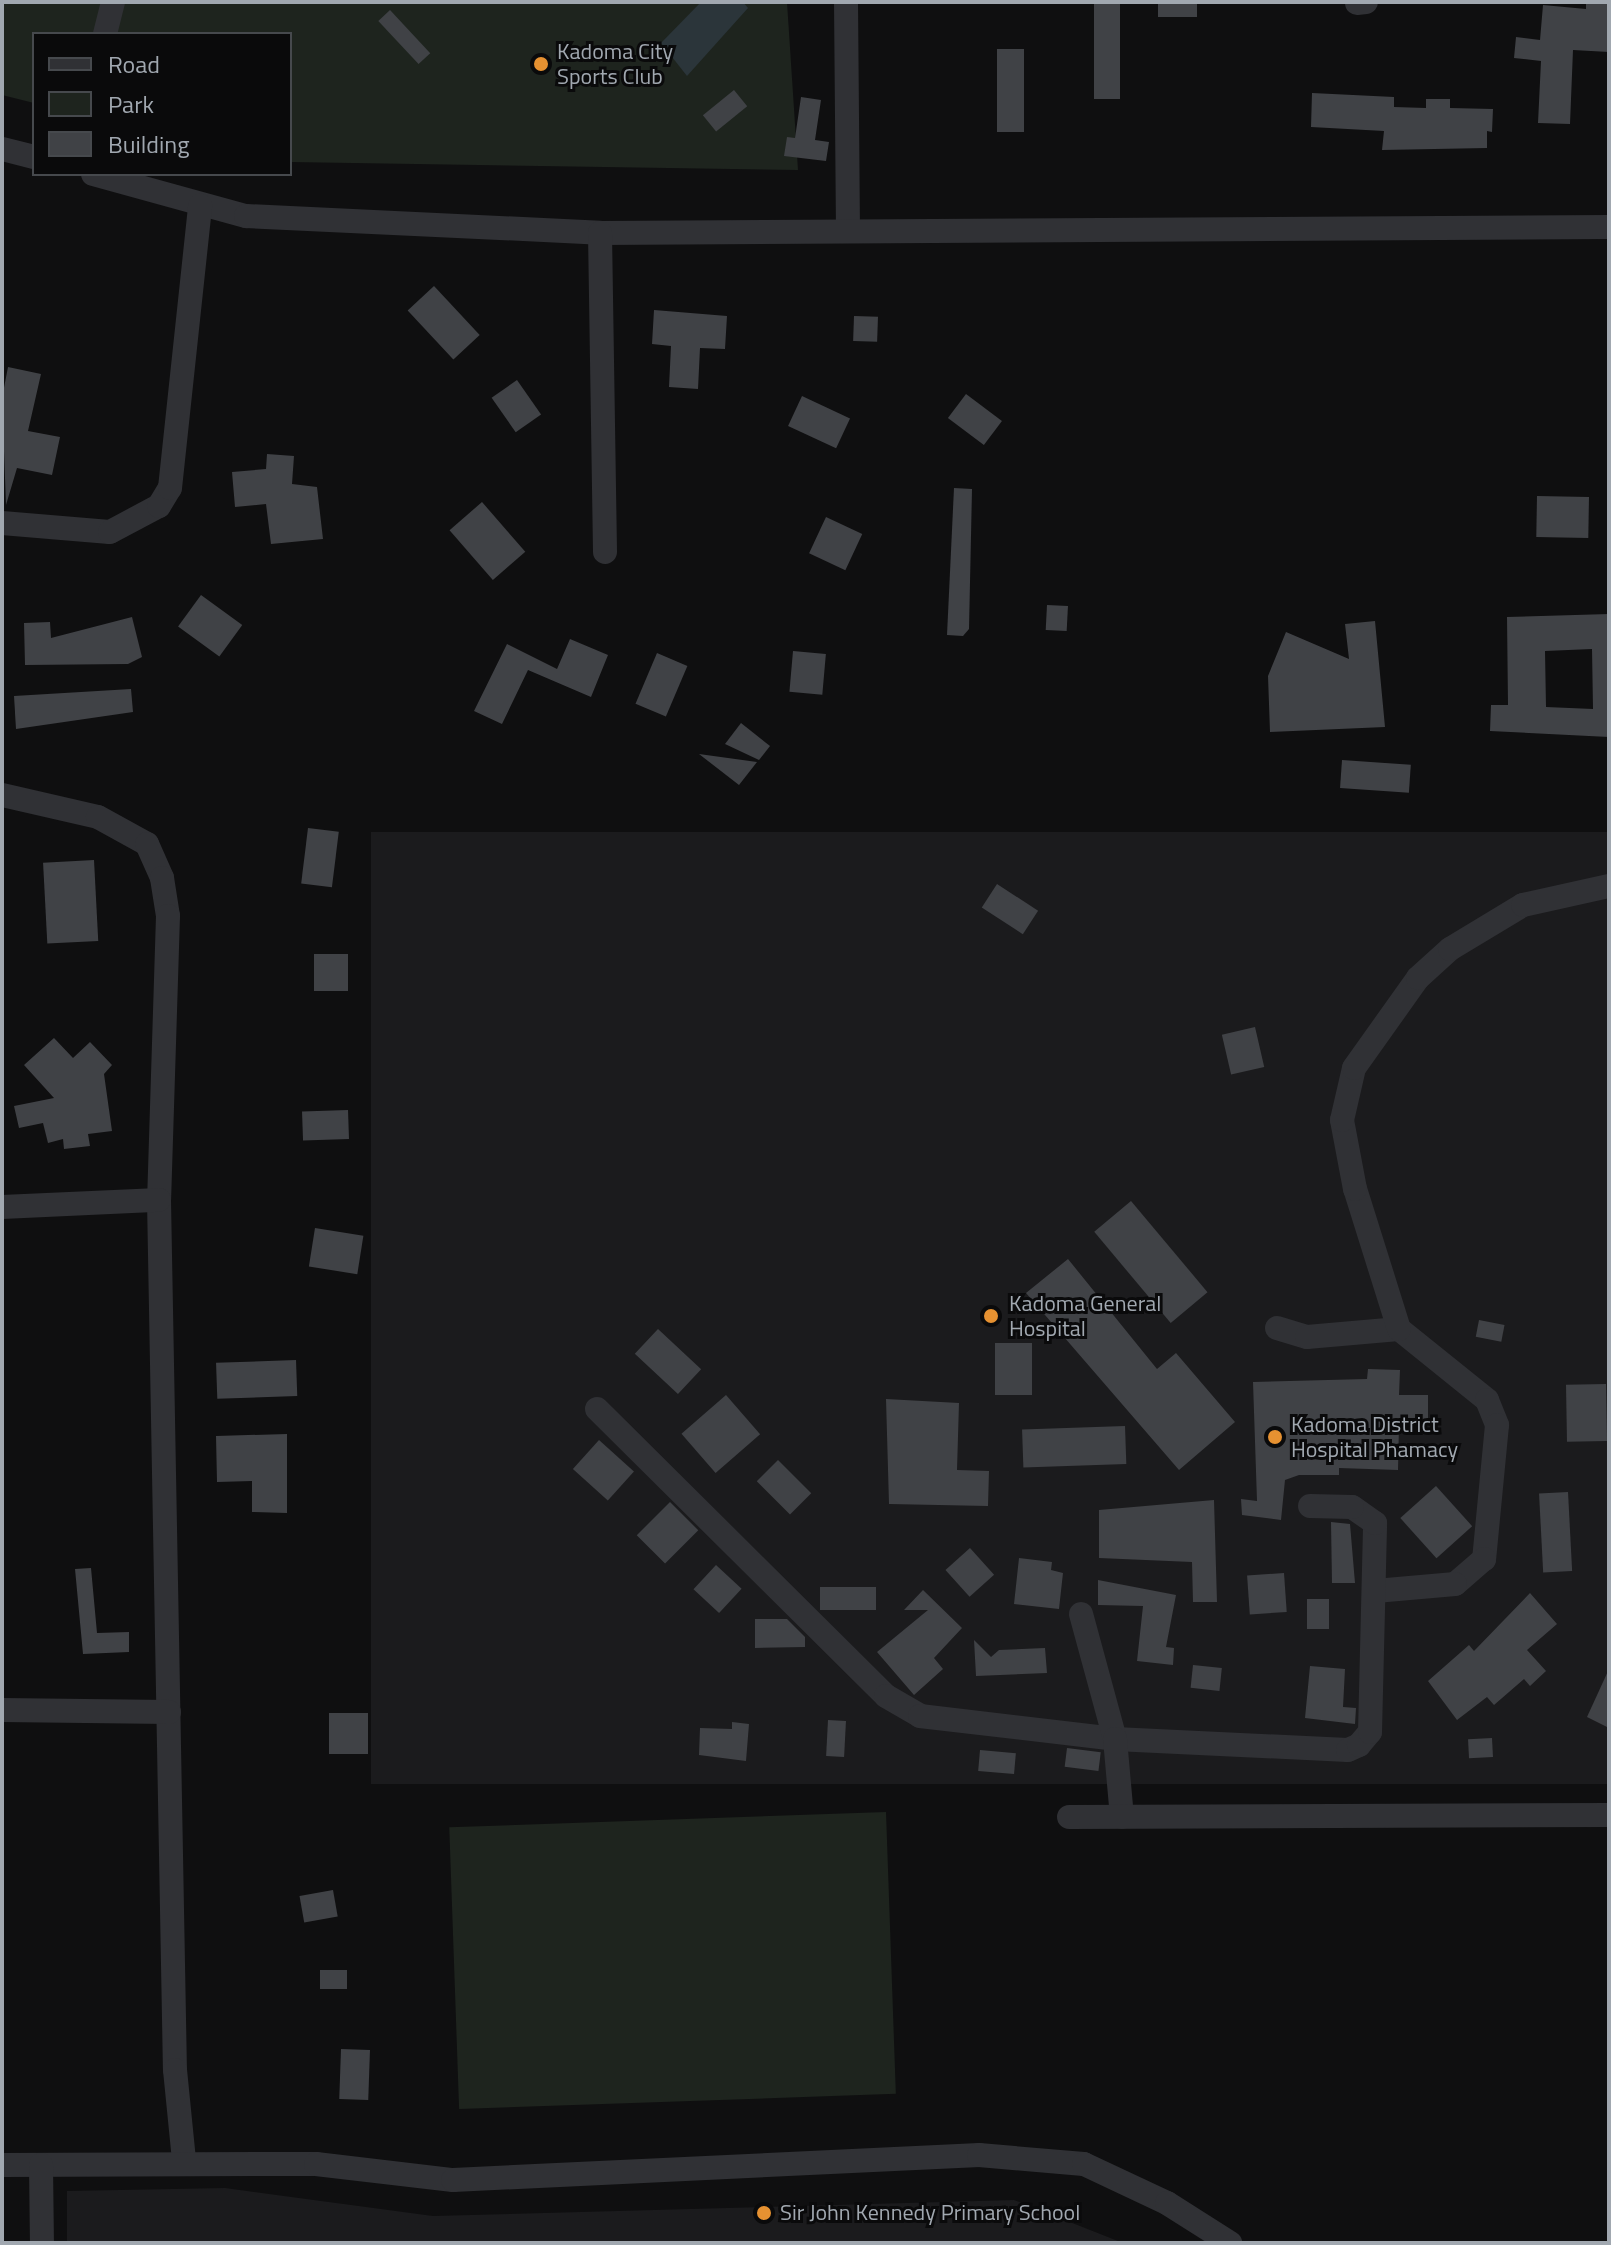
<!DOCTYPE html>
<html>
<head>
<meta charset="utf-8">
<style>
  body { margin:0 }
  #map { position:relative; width:1611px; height:2245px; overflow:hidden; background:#0f0f10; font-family:"Titillium Web",sans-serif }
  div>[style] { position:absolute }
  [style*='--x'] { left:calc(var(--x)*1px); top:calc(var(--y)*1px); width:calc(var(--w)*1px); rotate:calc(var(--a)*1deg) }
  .built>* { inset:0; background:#1b1b1d; transform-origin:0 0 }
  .green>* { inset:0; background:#1e241e; transform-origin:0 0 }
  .water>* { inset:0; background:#2b353a }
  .building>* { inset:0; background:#404246; transform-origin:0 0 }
  .minor>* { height:24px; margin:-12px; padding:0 12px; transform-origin:12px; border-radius:12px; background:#303135 }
  .dots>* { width:22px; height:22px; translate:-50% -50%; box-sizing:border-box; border:4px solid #0a0a0b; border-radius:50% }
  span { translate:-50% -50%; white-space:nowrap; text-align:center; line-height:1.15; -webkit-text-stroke:6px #0a0a0b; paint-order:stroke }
  .poi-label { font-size:22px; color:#a1a8b0 }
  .left { translate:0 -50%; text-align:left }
  .frame { position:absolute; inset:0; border:4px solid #a1a8b0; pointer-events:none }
  .legend { position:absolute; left:32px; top:32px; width:260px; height:144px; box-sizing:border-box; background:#0a0a0b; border:2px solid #46494d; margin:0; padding:10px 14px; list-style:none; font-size:24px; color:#a1a8b0 }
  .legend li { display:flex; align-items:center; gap:16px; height:40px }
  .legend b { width:40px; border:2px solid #46494d }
</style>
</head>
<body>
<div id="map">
  <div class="built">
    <div style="left:1609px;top:832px;width:952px;height:1238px;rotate:90deg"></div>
    <div style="clip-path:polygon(225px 2188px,433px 2216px,1014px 2200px,1123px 2243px,67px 2243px,67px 2191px)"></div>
  </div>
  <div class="green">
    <div style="clip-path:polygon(2px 2px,787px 2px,798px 170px,290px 162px,290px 34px,34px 34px,34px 103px,2px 95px)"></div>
    <div style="left:886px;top:1812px;width:282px;height:437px;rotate:88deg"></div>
  </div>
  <div class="water">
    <div style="clip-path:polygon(701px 2px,743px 2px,748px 8px,687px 76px,661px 43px)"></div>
  </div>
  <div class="building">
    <div style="left:1094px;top:2px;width:26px;height:97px"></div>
    <div style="left:1158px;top:2px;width:39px;height:15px"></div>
    <div style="clip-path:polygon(1586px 2px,1609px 2px,1609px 52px,1573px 50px,1570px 124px,1538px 123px,1541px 61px,1514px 58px,1516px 37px,1540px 40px,1543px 5px,1586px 9px)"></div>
    <div style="left:390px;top:10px;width:59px;height:16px;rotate:47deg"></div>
    <div style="left:997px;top:49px;width:27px;height:83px"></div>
    <div style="left:734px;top:90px;width:21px;height:40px;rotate:51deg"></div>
    <div style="clip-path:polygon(1312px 93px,1394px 97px,1394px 107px,1426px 108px,1426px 99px,1450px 99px,1450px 108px,1493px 109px,1492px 132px,1487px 131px,1487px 148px,1382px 150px,1384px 131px,1311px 127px)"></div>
    <div style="clip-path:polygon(801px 97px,821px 100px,815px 140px,829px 142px,826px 161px,784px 156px,787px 137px,795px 138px)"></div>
    <div style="left:434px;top:286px;width:67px;height:36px;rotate:47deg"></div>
    <div style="clip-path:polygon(654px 310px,727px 316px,725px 349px,700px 348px,698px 389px,669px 387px,671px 346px,652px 344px)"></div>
    <div style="left:854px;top:316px;width:24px;height:25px;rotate:2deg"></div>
    <div style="clip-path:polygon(8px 367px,41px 374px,28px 431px,60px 437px,52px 475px,17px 468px,6px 505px,2px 398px)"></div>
    <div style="left:517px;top:380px;width:42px;height:31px;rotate:55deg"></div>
    <div style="left:966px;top:394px;width:45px;height:30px;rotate:37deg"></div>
    <div style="left:802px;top:396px;width:53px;height:33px;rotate:25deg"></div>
    <div style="clip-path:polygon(267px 454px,294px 456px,292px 484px,317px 487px,323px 539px,271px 544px,266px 504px,235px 507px,232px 472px,266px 469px)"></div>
    <div style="clip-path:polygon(954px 488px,972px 489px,969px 629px,963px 636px,947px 635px)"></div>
    <div style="left:1537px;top:496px;width:52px;height:41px;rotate:1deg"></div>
    <div style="left:482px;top:502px;width:66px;height:43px;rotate:49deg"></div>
    <div style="left:826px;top:517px;width:40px;height:40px;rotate:25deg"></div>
    <div style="left:201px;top:595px;width:51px;height:39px;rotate:36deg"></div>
    <div style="left:1047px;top:605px;width:21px;height:25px;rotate:3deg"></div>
    <div style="clip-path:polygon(evenodd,1609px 614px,1609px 737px,1490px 731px,1491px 705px,1508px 705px,1507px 617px,1609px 614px,1592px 649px,1593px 709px,1546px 707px,1545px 651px,1592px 649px)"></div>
    <div style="clip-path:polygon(132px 617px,142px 657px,128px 664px,25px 665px,24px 623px,50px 622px,51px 638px)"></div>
    <div style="clip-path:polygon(1375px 621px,1385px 727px,1270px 732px,1268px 676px,1286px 632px,1349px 659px,1345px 624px)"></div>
    <div style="clip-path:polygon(570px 639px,608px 655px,591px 697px,528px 670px,502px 724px,474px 711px,507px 644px,557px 669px)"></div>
    <div style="left:793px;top:651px;width:33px;height:41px;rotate:5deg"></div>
    <div style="left:657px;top:653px;width:33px;height:55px;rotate:23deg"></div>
    <div style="clip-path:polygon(131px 689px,133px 712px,16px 729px,14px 696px)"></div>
    <div style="clip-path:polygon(741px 723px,770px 746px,759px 760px,725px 744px)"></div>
    <div style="clip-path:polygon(699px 754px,757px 762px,739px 785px)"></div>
    <div style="left:1342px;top:760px;width:69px;height:28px;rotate:4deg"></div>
    <div style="left:308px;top:828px;width:31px;height:56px;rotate:7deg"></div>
    <div style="left:94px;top:860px;width:81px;height:51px;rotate:87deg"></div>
    <div style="left:997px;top:884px;width:49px;height:28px;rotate:33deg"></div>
    <div style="left:314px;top:954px;width:34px;height:37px"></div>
    <div style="left:1255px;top:1027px;width:41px;height:34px;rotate:77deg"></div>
    <div style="clip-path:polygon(54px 1038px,73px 1058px,90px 1042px,112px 1065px,104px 1074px,112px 1131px,88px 1134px,90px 1146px,64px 1149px,63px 1139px,48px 1143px,43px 1123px,19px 1128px,14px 1106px,54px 1098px,24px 1065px)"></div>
    <div style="left:348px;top:1110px;width:29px;height:46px;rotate:88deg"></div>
    <div style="left:1131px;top:1201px;width:119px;height:48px;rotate:50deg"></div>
    <div style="left:315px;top:1228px;width:49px;height:39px;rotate:9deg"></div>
    <div style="clip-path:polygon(1068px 1259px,1157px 1369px,1176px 1353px,1235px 1422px,1179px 1470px,1026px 1293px)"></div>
    <div style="left:1479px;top:1320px;width:26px;height:17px;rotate:11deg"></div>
    <div style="left:658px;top:1329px;width:59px;height:34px;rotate:43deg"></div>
    <div style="left:995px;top:1343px;width:37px;height:52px"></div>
    <div style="left:296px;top:1360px;width:36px;height:80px;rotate:88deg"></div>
    <div style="clip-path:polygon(1368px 1369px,1400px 1370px,1399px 1395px,1428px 1395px,1428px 1425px,1399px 1425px,1398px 1470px,1339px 1468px,1339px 1475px,1299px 1475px,1285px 1480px,1281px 1520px,1242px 1515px,1241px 1499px,1257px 1501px,1253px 1382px,1367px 1379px)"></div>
    <div style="left:1606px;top:1384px;width:57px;height:40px;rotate:89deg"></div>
    <div style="left:726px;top:1395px;width:52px;height:59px;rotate:49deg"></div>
    <div style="clip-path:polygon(886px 1399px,959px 1403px,957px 1470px,989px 1471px,988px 1506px,889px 1504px)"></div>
    <div style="left:1125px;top:1426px;width:38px;height:103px;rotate:88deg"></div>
    <div style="clip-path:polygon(287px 1434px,287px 1513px,252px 1512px,252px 1481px,217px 1482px,216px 1436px)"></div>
    <div style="left:599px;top:1440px;width:47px;height:39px;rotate:42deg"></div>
    <div style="left:778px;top:1460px;width:47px;height:30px;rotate:45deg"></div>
    <div style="left:1436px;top:1486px;width:54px;height:48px;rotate:48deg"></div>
    <div style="left:1568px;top:1492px;width:79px;height:29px;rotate:87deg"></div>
    <div style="clip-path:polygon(1214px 1500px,1217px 1602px,1193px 1602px,1192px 1562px,1099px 1558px,1099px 1510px)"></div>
    <div style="left:670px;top:1502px;width:40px;height:47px;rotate:45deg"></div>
    <div style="clip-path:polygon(1331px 1522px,1350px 1524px,1355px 1583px,1332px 1583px)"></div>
    <div style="left:970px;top:1548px;width:36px;height:33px;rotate:48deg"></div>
    <div style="clip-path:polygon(1019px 1558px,1052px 1562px,1051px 1570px,1063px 1573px,1059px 1609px,1014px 1604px)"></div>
    <div style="left:716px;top:1565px;width:35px;height:33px;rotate:43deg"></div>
    <div style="clip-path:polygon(91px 1568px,97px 1633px,129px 1632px,129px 1652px,83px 1654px,75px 1569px)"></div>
    <div style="left:1284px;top:1573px;width:39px;height:37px;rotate:86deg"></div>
    <div style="clip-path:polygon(1098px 1580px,1176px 1595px,1166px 1647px,1174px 1648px,1173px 1665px,1137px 1661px,1143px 1606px,1098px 1605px)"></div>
    <div style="left:876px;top:1587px;width:23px;height:56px;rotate:90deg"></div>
    <div style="clip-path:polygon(923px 1590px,962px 1628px,934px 1658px,943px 1669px,914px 1695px,877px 1652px,928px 1610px,904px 1610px)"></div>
    <div style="clip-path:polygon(1530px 1593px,1557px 1624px,1527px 1650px,1546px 1671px,1530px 1686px,1524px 1679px,1494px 1705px,1487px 1697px,1457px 1720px,1428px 1681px,1469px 1645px,1474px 1651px)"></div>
    <div style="left:1307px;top:1599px;width:22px;height:30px"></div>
    <div style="clip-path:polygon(755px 1619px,787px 1619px,805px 1637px,805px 1647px,755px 1648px)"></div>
    <div style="clip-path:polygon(974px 1640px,991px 1657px,999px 1650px,1045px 1648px,1047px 1673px,976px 1676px)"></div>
    <div style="left:1193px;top:1665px;width:29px;height:23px;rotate:6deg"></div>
    <div style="clip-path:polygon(1310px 1666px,1345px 1669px,1343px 1707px,1356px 1708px,1355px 1724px,1305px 1718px)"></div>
    <div style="clip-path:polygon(1609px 1669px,1609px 1728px,1587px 1717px)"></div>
    <div style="left:329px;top:1713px;width:39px;height:41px"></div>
    <div style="left:828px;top:1720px;width:18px;height:36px;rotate:3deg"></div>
    <div style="clip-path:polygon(732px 1722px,749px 1724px,746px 1761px,699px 1755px,700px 1728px,732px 1729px)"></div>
    <div style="left:1492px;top:1738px;width:19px;height:24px;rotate:87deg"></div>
    <div style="left:1067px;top:1748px;width:34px;height:19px;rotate:7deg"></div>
    <div style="left:980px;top:1750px;width:36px;height:21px;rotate:5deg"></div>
    <div style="left:333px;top:1890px;width:27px;height:34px;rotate:80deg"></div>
    <div style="left:320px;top:1970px;width:27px;height:19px"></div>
    <div style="left:341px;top:2049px;width:29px;height:50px;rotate:2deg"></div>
  </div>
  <div class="minor">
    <div style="--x:846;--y:2;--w:229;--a:89.5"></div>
    <div style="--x:1357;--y:3;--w:9;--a:-6"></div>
    <div style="--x:105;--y:34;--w:33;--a:-76"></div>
    <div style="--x:2;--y:149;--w:33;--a:14"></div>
    <div style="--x:93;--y:174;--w:159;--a:15.4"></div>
    <div style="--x:246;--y:216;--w:354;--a:2.7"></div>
    <div style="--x:600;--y:233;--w:1009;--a:-0.34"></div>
    <div style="--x:600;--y:233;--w:319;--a:89.1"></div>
    <div style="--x:2;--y:523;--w:108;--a:4.8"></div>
    <div style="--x:110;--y:532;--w:55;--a:-28"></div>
    <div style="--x:159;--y:506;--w:21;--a:-59"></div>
    <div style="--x:170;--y:488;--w:284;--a:-83.9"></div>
    <div style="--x:2;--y:795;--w:98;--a:12.9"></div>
    <div style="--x:98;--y:817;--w:56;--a:28.9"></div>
    <div style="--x:147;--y:844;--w:37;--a:66"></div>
    <div style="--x:162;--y:878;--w:38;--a:81"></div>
    <div style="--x:168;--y:916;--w:284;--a:91.8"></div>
    <div style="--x:159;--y:1200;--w:870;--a:88.95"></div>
    <div style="--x:175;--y:2070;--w:90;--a:84.3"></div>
    <div style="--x:2;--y:1207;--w:157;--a:-2.6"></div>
    <div style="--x:1277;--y:1328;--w:31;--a:17"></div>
    <div style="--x:1307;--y:1337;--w:92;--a:-5"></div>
    <div style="--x:1399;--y:1329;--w:113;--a:38.9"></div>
    <div style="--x:1487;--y:1400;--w:27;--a:68"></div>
    <div style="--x:1497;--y:1425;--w:135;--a:95.5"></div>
    <div style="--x:1484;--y:1559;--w:38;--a:139"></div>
    <div style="--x:1455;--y:1584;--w:80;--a:175"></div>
    <div style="--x:1399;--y:1329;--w:147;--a:-107.4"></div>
    <div style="--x:1355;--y:1189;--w:70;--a:-100.7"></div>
    <div style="--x:1342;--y:1120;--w:53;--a:-77"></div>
    <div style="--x:1354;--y:1068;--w:110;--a:-54.6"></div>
    <div style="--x:1418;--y:978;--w:43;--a:-42.2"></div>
    <div style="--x:1450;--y:949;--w:85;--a:-31.1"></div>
    <div style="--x:1523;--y:905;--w:88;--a:-12.5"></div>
    <div style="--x:597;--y:1409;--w:407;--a:44.8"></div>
    <div style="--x:886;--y:1696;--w:39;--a:30"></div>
    <div style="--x:920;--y:1716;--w:196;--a:6.7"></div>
    <div style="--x:1115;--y:1739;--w:233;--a:2.7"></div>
    <div style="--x:1348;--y:1750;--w:12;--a:-24"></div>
    <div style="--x:1359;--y:1745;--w:17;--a:-50"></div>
    <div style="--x:1370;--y:1732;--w:209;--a:-88.6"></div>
    <div style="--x:1375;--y:1523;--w:28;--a:-145"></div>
    <div style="--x:1352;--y:1507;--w:42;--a:-178.6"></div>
    <div style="--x:1081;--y:1614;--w:130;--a:74.8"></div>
    <div style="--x:1115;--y:1739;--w:78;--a:84.9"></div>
    <div style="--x:2;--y:1710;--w:167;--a:0.7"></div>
    <div style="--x:1069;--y:1817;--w:540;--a:-0.21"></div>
    <div style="--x:2;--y:2165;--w:314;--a:-0.2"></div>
    <div style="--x:316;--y:2164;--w:138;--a:6.7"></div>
    <div style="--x:453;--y:2180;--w:527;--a:-2.72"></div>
    <div style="--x:979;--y:2155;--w:105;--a:4.9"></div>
    <div style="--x:1084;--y:2164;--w:92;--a:25.2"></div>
    <div style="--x:1167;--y:2203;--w:75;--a:32.4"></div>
    <div style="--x:41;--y:2165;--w:78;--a:89.3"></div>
  </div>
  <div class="dots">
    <div style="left:541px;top:64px;background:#e69131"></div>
    <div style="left:991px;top:1316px;background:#e69131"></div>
    <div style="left:1275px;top:1437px;background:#e69131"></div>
    <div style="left:764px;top:2213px;background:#e69131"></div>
  </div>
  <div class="poi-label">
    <span class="left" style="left:557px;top:64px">Kadoma City<br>Sports Club</span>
    <span class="left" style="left:1009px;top:1316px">Kadoma General<br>Hospital</span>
    <span class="left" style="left:1291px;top:1437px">Kadoma District<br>Hospital Phamacy</span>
    <span class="left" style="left:780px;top:2213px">Sir John Kennedy Primary School</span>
  </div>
  <div class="frame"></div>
  <ul class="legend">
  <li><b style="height:10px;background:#303135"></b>Road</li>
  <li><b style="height:22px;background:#1e241e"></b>Park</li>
  <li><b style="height:22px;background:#404246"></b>Building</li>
  </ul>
</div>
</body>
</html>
